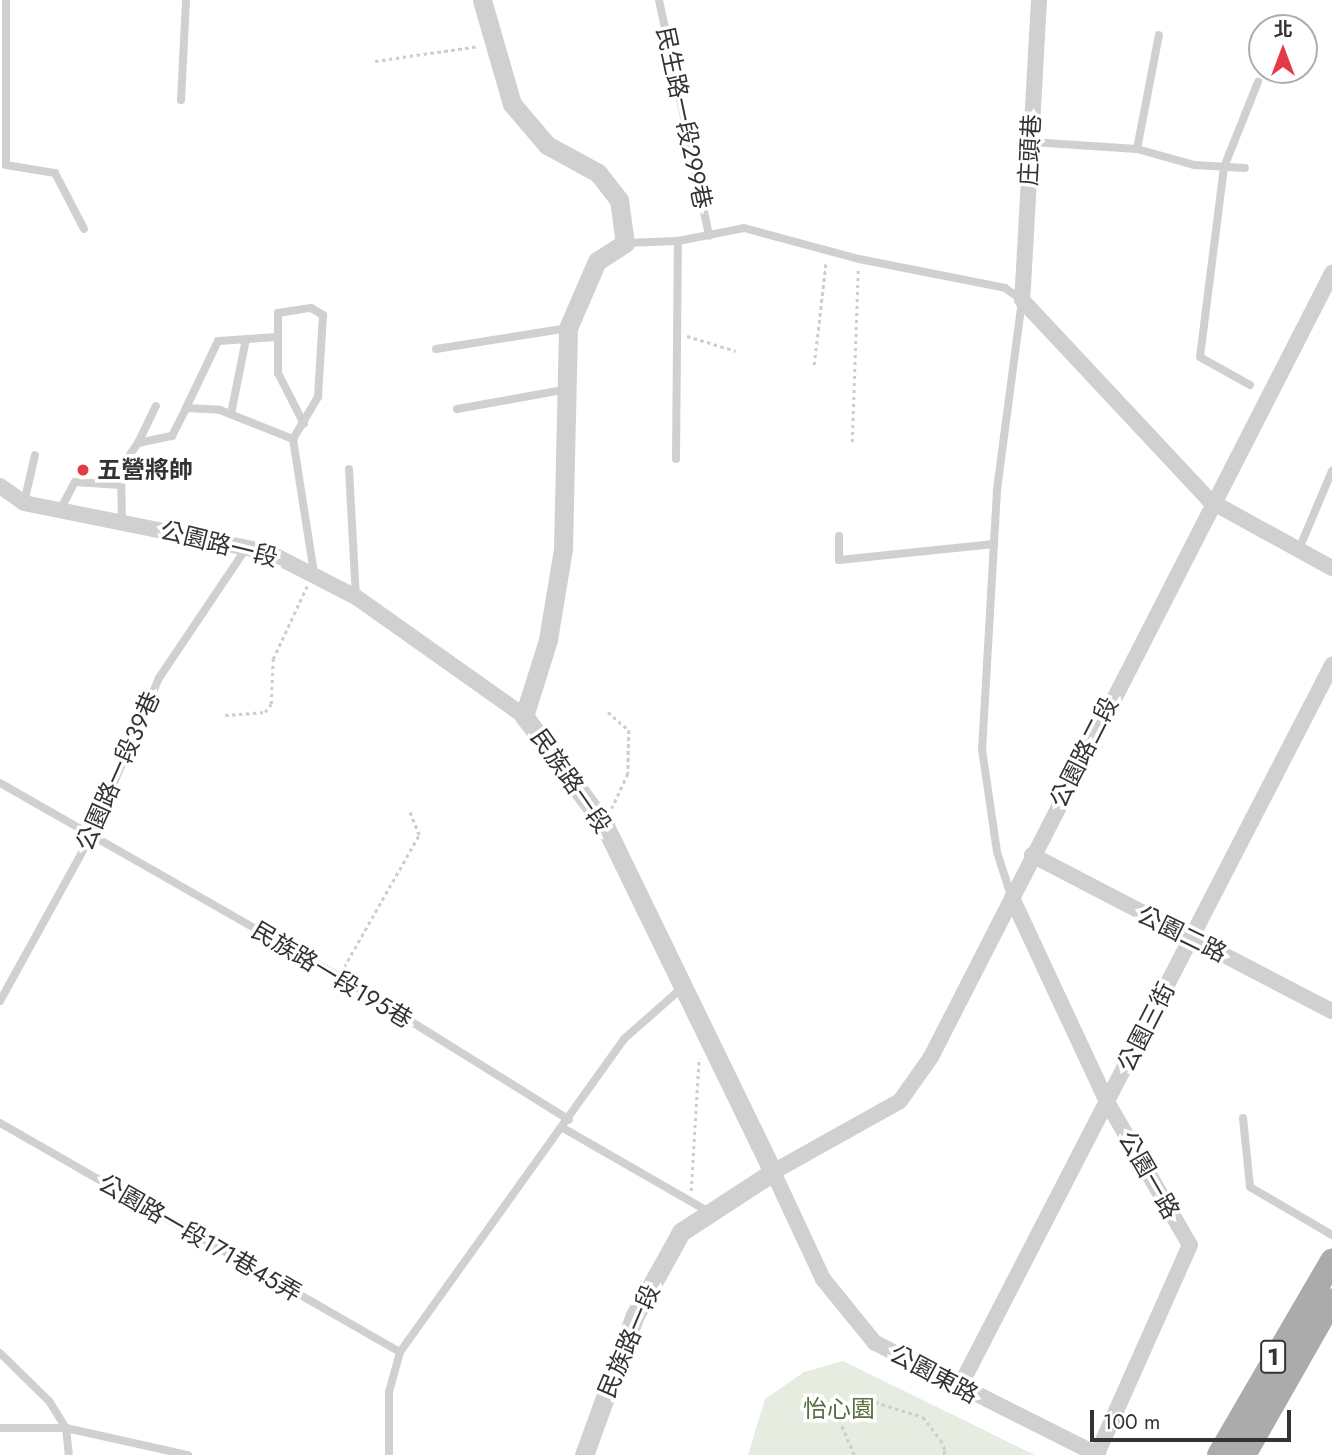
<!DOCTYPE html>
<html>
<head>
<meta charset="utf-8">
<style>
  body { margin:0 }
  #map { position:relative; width:1332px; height:1455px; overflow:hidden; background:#fff; font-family:Jost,"Noto Sans TC",sans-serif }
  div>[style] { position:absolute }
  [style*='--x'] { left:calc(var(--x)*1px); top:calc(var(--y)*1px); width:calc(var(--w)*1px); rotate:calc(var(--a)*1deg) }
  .green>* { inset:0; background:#e6ecdf }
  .path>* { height:2.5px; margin-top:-1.25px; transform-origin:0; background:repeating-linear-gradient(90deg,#cdcdcd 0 3.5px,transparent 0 7px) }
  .service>* { height:8px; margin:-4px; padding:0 4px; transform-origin:4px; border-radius:4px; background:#d0d0d0 }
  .minor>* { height:16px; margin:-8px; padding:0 8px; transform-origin:8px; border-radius:8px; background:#d0d0d0 }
  .tertiary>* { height:19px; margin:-9.5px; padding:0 9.5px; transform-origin:9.5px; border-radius:9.5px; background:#d0d0d0 }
  .primary>* { height:24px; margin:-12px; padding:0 12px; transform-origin:12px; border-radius:12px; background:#ababab }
  .dots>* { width:19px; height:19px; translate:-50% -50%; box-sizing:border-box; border:4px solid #fff; border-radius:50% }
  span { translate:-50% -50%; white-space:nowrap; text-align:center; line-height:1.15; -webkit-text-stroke:7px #fff; paint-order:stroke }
  .shield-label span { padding:2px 5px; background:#fff; border:2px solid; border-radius:5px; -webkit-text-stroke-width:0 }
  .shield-label { font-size:23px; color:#333; font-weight:700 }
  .street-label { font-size:24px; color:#333 }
  .poi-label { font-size:24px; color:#333; font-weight:700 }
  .left { translate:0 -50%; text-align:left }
  .park-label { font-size:24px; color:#56703f }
  .north { position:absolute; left:1248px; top:14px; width:70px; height:70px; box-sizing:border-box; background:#fff; border:2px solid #adadad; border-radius:50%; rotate:0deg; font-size:19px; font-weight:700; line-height:28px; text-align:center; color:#333 }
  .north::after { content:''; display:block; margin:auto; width:24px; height:32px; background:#e63946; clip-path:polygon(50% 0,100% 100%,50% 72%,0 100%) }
  .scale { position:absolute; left:1090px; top:1410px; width:201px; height:32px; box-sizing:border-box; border:4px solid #333; border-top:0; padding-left:9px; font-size:21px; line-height:24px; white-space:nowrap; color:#333; -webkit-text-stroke:5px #fff; paint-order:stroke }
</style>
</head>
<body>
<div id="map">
  <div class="green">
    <div style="clip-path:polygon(843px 1361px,1035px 1455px,748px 1455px,765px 1399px,804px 1372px)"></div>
  </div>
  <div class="path">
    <div style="--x:375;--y:61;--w:105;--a:-8.2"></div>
    <div style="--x:687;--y:336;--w:51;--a:17"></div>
    <div style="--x:814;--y:365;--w:105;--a:-83.4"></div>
    <div style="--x:852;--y:442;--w:172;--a:-88"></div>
    <div style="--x:608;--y:712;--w:28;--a:41"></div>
    <div style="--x:629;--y:730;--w:44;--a:91.3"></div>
    <div style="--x:628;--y:774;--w:38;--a:115"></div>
    <div style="--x:225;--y:715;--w:40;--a:-4.3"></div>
    <div style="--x:265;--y:712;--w:10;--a:-53"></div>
    <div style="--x:271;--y:704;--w:45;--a:-87.5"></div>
    <div style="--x:273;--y:659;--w:81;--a:-65"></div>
    <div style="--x:344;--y:967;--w:152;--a:-60.4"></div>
    <div style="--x:419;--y:835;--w:27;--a:-112"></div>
    <div style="--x:691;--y:1191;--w:133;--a:-86.6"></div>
    <div style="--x:854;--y:1455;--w:46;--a:-113.2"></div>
    <div style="--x:836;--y:1413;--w:41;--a:-15.8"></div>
    <div style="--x:875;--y:1402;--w:50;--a:17.4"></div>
    <div style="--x:923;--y:1417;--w:29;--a:52"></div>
    <div style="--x:941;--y:1440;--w:13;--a:67"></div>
    <div style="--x:946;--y:1452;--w:6;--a:149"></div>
  </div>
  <div class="service">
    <div style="--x:6;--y:0;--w:165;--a:90"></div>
    <div style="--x:6;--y:165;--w:50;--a:9.3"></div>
    <div style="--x:55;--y:173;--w:63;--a:62.6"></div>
    <div style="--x:659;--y:0;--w:241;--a:78"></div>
    <div style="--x:181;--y:100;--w:100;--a:-87.1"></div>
    <div style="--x:1031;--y:142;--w:106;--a:3.8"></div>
    <div style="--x:1137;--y:149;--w:59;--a:15.7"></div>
    <div style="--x:1194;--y:165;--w:51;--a:3.4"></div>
    <div style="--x:1137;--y:149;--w:116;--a:-79.1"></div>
    <div style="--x:625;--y:243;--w:53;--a:-2.2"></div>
    <div style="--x:678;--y:241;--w:67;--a:-11.1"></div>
    <div style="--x:744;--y:228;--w:119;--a:15.1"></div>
    <div style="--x:859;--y:259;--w:149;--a:11.2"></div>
    <div style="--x:1005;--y:288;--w:21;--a:35"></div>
    <div style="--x:1022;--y:300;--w:193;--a:97.5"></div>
    <div style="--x:997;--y:491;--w:258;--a:93.3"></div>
    <div style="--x:982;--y:749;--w:104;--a:81.7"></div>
    <div style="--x:997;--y:852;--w:46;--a:72.3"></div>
    <div style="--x:278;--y:337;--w:36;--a:90"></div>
    <div style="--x:278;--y:373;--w:57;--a:63"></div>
    <div style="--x:436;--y:349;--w:134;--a:-9"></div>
    <div style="--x:1250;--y:385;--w:57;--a:-150.8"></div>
    <div style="--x:1200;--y:357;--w:192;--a:-82.8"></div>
    <div style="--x:1224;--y:167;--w:92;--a:-68.2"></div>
    <div style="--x:186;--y:408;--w:74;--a:-64.5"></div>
    <div style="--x:218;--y:341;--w:60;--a:-3.8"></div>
    <div style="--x:278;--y:337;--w:24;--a:-90"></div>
    <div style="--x:278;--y:313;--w:33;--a:-9"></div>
    <div style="--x:311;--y:308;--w:14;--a:30"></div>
    <div style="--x:323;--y:315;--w:82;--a:93.5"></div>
    <div style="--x:318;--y:397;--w:49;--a:120.8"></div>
    <div style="--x:457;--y:409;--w:108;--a:-10.2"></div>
    <div style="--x:231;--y:414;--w:76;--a:-78.7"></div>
    <div style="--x:138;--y:443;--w:41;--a:-64.1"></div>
    <div style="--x:676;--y:459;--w:218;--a:-89.5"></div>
    <div style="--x:349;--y:469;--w:128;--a:86.9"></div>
    <div style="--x:24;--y:503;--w:49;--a:-77.1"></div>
    <div style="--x:60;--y:510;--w:32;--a:-62"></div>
    <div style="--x:75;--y:482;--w:46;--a:3.7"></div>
    <div style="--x:122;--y:521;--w:53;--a:-91.1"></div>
    <div style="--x:121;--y:468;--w:30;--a:-56"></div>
    <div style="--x:138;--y:443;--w:35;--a:-12"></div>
    <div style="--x:172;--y:436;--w:31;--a:-63"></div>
    <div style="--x:186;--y:408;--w:34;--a:3"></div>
    <div style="--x:220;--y:410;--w:79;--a:21.7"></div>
    <div style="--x:293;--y:439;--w:136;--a:81.1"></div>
    <div style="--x:839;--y:536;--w:24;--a:90"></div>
    <div style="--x:839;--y:560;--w:156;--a:-5.9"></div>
    <div style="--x:1299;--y:549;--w:85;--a:-67.1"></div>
    <div style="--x:0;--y:783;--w:389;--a:29.7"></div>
    <div style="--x:338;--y:976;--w:272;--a:31.9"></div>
    <div style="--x:0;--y:1001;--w:188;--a:-61.1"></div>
    <div style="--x:91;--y:836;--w:172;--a:-66.7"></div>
    <div style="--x:159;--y:678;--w:158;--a:-56.1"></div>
    <div style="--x:1243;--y:1118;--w:69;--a:84.2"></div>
    <div style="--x:1250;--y:1187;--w:95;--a:30.3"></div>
    <div style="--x:0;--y:1123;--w:461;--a:29.8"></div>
    <div style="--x:563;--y:1128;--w:168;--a:29.9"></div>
    <div style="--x:0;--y:1353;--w:69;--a:44.4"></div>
    <div style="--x:49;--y:1401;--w:32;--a:58"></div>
    <div style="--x:66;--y:1428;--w:27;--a:84"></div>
    <div style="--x:0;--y:1428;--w:66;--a:0"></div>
    <div style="--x:66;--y:1428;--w:125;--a:12.5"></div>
    <div style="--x:389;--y:1455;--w:63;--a:-90"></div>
    <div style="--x:389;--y:1392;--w:41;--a:-74.6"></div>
    <div style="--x:400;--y:1352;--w:385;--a:-54.4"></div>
    <div style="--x:624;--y:1039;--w:79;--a:-41.4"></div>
  </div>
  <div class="minor">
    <div style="--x:1039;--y:0;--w:300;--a:93.2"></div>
    <div style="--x:1022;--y:300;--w:275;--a:46.9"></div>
    <div style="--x:1210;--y:501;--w:139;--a:28.8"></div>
    <div style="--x:0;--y:486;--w:29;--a:35"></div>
    <div style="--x:24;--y:503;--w:249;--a:11.4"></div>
    <div style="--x:268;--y:552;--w:99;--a:27.1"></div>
    <div style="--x:356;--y:597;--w:206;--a:35.3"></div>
    <div style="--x:1032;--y:855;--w:338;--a:27.5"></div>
    <div style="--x:1012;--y:898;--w:225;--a:65"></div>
    <div style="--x:1107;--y:1102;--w:165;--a:59.9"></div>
    <div style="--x:1190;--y:1245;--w:229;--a:114"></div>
    <div style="--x:959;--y:1388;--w:814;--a:-62.71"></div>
    <div style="--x:1098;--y:1455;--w:250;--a:-153.3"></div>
    <div style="--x:875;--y:1343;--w:82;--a:-129.1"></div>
    <div style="--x:823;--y:1279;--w:118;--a:-115"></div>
    <div style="--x:773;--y:1172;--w:145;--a:-29.2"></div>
    <div style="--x:900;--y:1101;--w:54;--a:-54.8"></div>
    <div style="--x:931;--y:1057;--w:881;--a:-62.91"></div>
  </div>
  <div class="tertiary">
    <div style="--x:482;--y:0;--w:108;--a:73.9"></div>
    <div style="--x:512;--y:104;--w:54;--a:49.5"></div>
    <div style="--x:547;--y:145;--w:58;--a:28.8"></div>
    <div style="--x:598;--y:173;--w:34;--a:52"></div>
    <div style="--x:619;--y:200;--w:43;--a:82.1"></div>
    <div style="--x:625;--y:243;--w:33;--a:147"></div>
    <div style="--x:597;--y:261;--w:73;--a:113.4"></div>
    <div style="--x:568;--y:328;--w:221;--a:91.3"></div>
    <div style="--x:563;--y:549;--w:92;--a:99.4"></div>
    <div style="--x:548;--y:640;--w:80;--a:107.5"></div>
    <div style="--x:524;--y:716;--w:134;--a:53.5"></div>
    <div style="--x:604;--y:824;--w:387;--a:64.1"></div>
    <div style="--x:773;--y:1172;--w:110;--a:146.9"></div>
    <div style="--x:681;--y:1232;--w:95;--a:119"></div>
    <div style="--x:635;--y:1315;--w:149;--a:110"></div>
  </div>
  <div class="primary">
    <div style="--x:1219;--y:1455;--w:225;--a:-59.8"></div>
    <div style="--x:1244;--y:1455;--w:178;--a:-60.4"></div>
  </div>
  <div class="dots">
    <div style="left:83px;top:470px;background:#e63946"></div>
  </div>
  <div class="shield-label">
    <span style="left:1273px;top:1357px">1</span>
  </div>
  <div class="street-label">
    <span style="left:684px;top:118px;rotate:78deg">民生路一段299巷</span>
    <span style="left:1030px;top:150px;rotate:-87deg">庄頭巷</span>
    <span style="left:219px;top:544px;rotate:14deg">公園路一段</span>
    <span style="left:1084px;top:752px;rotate:-63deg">公園路二段</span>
    <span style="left:118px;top:771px;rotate:-66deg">公園路一段39巷</span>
    <span style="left:571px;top:781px;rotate:55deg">民族路一段</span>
    <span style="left:1182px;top:934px;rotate:26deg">公園二路</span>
    <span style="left:332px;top:975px;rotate:31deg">民族路一段195巷</span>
    <span style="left:1146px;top:1027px;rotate:-63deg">公園三街</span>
    <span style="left:1149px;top:1175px;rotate:60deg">公園一路</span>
    <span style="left:200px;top:1238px;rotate:30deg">公園路一段171巷45弄</span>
    <span style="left:629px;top:1341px;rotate:-67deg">民族路一段</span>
    <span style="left:934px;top:1374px;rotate:28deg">公園東路</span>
  </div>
  <div class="poi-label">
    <span class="left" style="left:97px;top:470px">五營將帥</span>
  </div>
  <div class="park-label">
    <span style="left:839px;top:1409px">怡心園</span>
  </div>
  <div class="north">北</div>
  <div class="scale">100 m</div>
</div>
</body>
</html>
